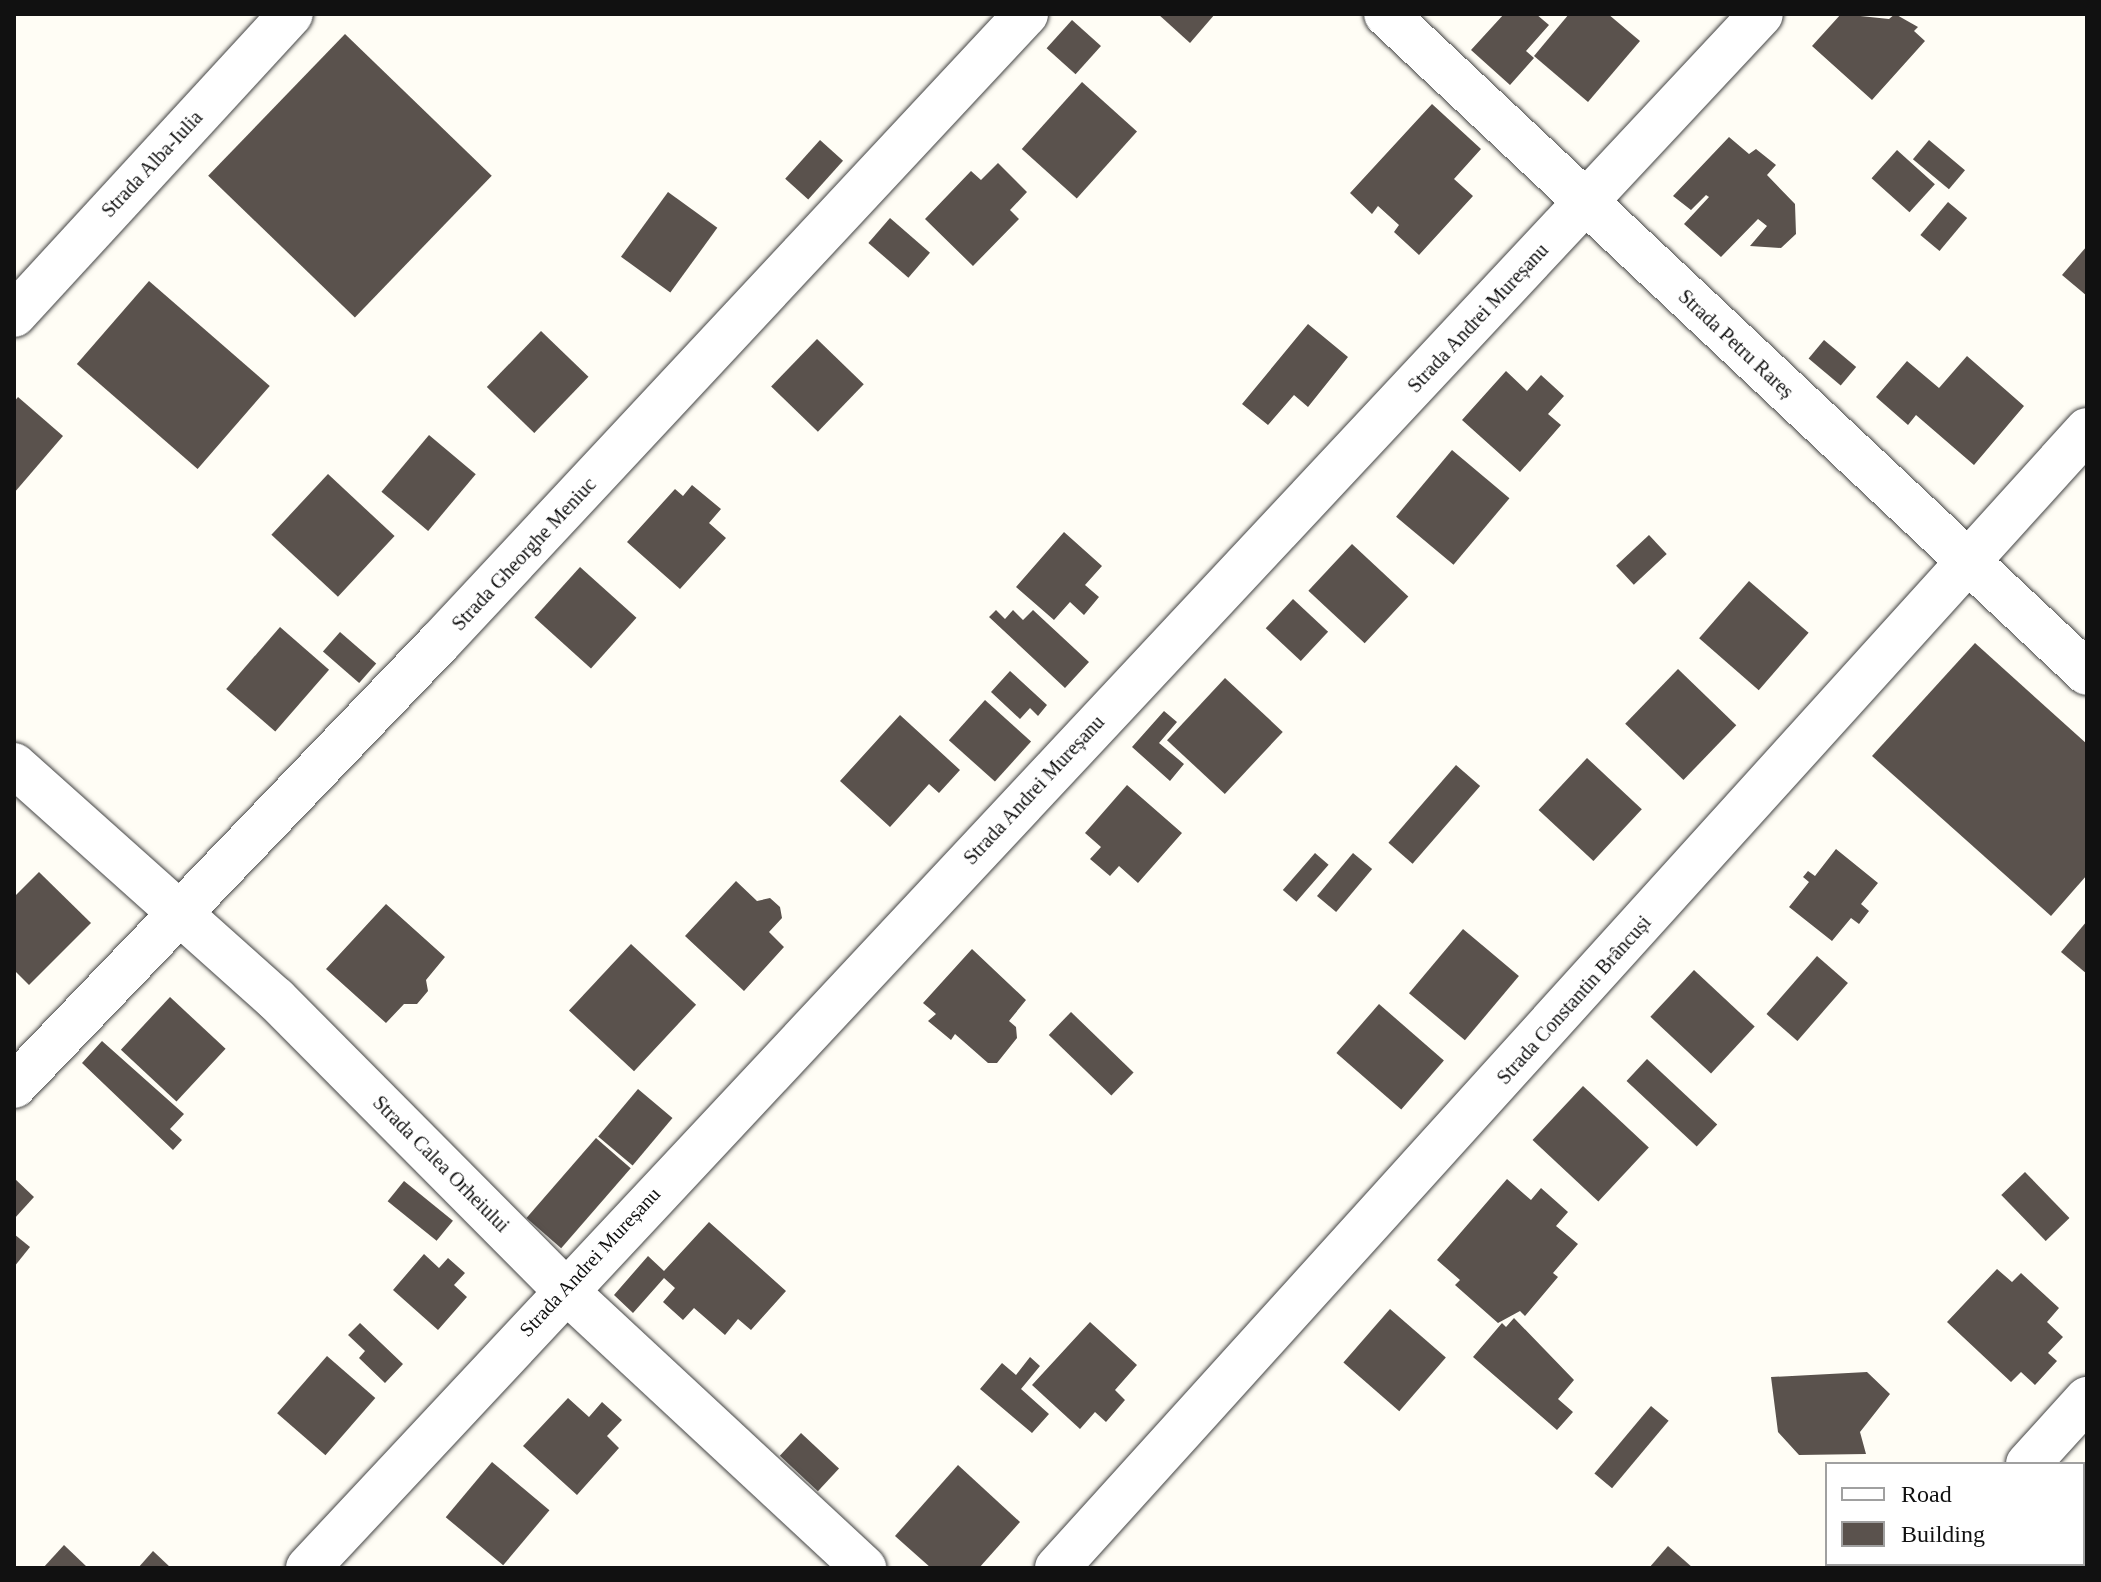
<!DOCTYPE html>
<html>
<head>
<meta charset="utf-8">
<style>
  body { margin:0 }
  #map { position:relative; width:2101px; height:1582px; overflow:hidden; background:#fffdf5; font-family:"Times New Roman",serif }
  div>[style] { position:absolute }
  [style*='--x'] { left:calc(var(--x)*1px); top:calc(var(--y)*1px); width:calc(var(--w)*1px); rotate:calc(var(--a)*1deg) }
  .building>* { inset:0; background:#5a524d; transform-origin:0 0 }
  .roads { filter:drop-shadow(0 0 2px #444) drop-shadow(0 0 2px #444) }
  .minor>* { height:44px; margin:-22px; padding:0 22px; transform-origin:22px; border-radius:22px; background:#fff }
  span { translate:-50% -50%; white-space:nowrap; text-align:center; line-height:1.15; -webkit-text-stroke:8px #fff; paint-order:stroke }
  .street-label { font-size:20px; color:#111 }
  .frame { position:absolute; inset:0; border:16px solid #111; pointer-events:none }
  .legend { position:absolute; left:1825px; top:1462px; width:260px; height:104px; box-sizing:border-box; background:#fff; border:2px solid #a0a0a0; margin:0; padding:10px 14px; list-style:none; font-size:24px; color:#111 }
  .legend li { display:flex; align-items:center; gap:16px; height:40px }
  .legend b { width:40px; border:2px solid #a0a0a0 }
</style>
</head>
<body>
<div id="map">
  <div class="building">
    <div style="clip-path:polygon(1158px 14px,1215px 14px,1190px 43px)"></div>
    <div style="clip-path:polygon(1504px 14px,1536px 14px,1549px 25px,1526px 51px,1534px 58px,1510px 85px,1471px 50px)"></div>
    <div style="clip-path:polygon(1569px 14px,1608px 14px,1640px 41px,1588px 102px,1534px 56px)"></div>
    <div style="clip-path:polygon(1841px 14px,1889px 19px,1895px 14px,1918px 27px,1914px 31px,1925px 41px,1872px 100px,1812px 46px)"></div>
    <div style="left:1072px;top:20px;width:39px;height:38px;rotate:42deg"></div>
    <div style="left:345px;top:34px;width:204px;height:197px;rotate:44deg"></div>
    <div style="left:1082px;top:82px;width:74px;height:90px;rotate:42deg"></div>
    <div style="clip-path:polygon(1432px 104px,1481px 149px,1454px 179px,1473px 196px,1419px 255px,1394px 232px,1399px 225px,1378px 206px,1372px 214px,1350px 193px)"></div>
    <div style="clip-path:polygon(1729px 137px,1749px 154px,1756px 149px,1776px 165px,1767px 175px,1795px 204px,1796px 234px,1781px 248px,1750px 246px,1767px 226px,1758px 219px,1721px 257px,1684px 224px,1709px 197px,1706px 195px,1691px 210px,1673px 196px)"></div>
    <div style="left:820px;top:140px;width:31px;height:52px;rotate:42deg"></div>
    <div style="left:1929px;top:140px;width:47px;height:25px;rotate:40deg"></div>
    <div style="left:1897px;top:150px;width:51px;height:38px;rotate:42deg"></div>
    <div style="clip-path:polygon(998px 163px,1027px 192px,1010px 210px,1019px 219px,973px 266px,925px 219px,971px 171px,981px 180px)"></div>
    <div style="left:668px;top:192px;width:61px;height:80px;rotate:36deg"></div>
    <div style="left:1948px;top:202px;width:25px;height:43px;rotate:40deg"></div>
    <div style="left:890px;top:218px;width:53px;height:33px;rotate:41deg"></div>
    <div style="clip-path:polygon(2087px 246px,2087px 296px,2062px 275px)"></div>
    <div style="left:149px;top:281px;width:160px;height:110px;rotate:41deg"></div>
    <div style="clip-path:polygon(1308px 324px,1348px 357px,1308px 407px,1294px 395px,1268px 425px,1242px 404px)"></div>
    <div style="left:541px;top:331px;width:66px;height:78px;rotate:44deg"></div>
    <div style="left:817px;top:339px;width:65px;height:66px;rotate:44deg"></div>
    <div style="left:1824px;top:340px;width:42px;height:24px;rotate:40deg"></div>
    <div style="clip-path:polygon(1967px 356px,2024px 406px,1974px 465px,1916px 415px,1908px 425px,1876px 397px,1907px 361px,1939px 388px)"></div>
    <div style="clip-path:polygon(1506px 371px,1527px 391px,1541px 375px,1564px 396px,1548px 414px,1561px 425px,1520px 472px,1462px 420px)"></div>
    <div style="clip-path:polygon(18px 397px,63px 436px,14px 493px,14px 402px)"></div>
    <div style="left:429px;top:435px;width:61px;height:74px;rotate:40deg"></div>
    <div style="left:1452px;top:450px;width:75px;height:87px;rotate:40deg"></div>
    <div style="left:328px;top:474px;width:91px;height:83px;rotate:43deg"></div>
    <div style="clip-path:polygon(692px 485px,721px 509px,709px 523px,726px 538px,680px 589px,627px 542px,675px 489px,683px 496px)"></div>
    <div style="clip-path:polygon(1064px 532px,1102px 566px,1085px 585px,1099px 597px,1084px 615px,1070px 602px,1054px 620px,1016px 587px)"></div>
    <div style="left:1649px;top:535px;width:26px;height:45px;rotate:47deg"></div>
    <div style="left:1352px;top:544px;width:77px;height:64px;rotate:43deg"></div>
    <div style="left:580px;top:567px;width:76px;height:68px;rotate:42deg"></div>
    <div style="left:1749px;top:581px;width:79px;height:76px;rotate:41deg"></div>
    <div style="left:1293px;top:599px;width:48px;height:40px;rotate:43deg"></div>
    <div style="clip-path:polygon(996px 610px,1005px 619px,1013px 610px,1023px 620px,1033px 610px,1089px 662px,1065px 688px,989px 617px)"></div>
    <div style="left:280px;top:627px;width:65px;height:82px;rotate:41deg"></div>
    <div style="left:340px;top:632px;width:48px;height:26px;rotate:41deg"></div>
    <div style="clip-path:polygon(1975px 643px,2087px 744px,2087px 875px,2051px 916px,1872px 756px)"></div>
    <div style="left:1678px;top:669px;width:81px;height:76px;rotate:44deg"></div>
    <div style="clip-path:polygon(1010px 671px,1047px 705px,1038px 716px,1030px 708px,1020px 719px,991px 692px)"></div>
    <div style="left:1225px;top:678px;width:79px;height:85px;rotate:43deg"></div>
    <div style="left:985px;top:700px;width:62px;height:54px;rotate:42deg"></div>
    <div style="clip-path:polygon(1164px 711px,1177px 722px,1159px 743px,1184px 764px,1170px 781px,1132px 747px)"></div>
    <div style="clip-path:polygon(900px 715px,960px 770px,939px 793px,929px 784px,890px 827px,840px 781px)"></div>
    <div style="left:1587px;top:758px;width:75px;height:71px;rotate:43deg"></div>
    <div style="left:1456px;top:765px;width:32px;height:103px;rotate:41deg"></div>
    <div style="clip-path:polygon(1127px 785px,1182px 833px,1138px 883px,1119px 866px,1110px 876px,1090px 859px,1101px 847px,1085px 833px)"></div>
    <div style="clip-path:polygon(1836px 849px,1878px 883px,1861px 904px,1869px 911px,1859px 924px,1851px 918px,1832px 941px,1789px 907px,1809px 882px,1803px 877px,1808px 871px,1815px 876px)"></div>
    <div style="left:1315px;top:853px;width:18px;height:49px;rotate:41deg"></div>
    <div style="left:1353px;top:853px;width:25px;height:56px;rotate:40deg"></div>
    <div style="clip-path:polygon(39px 872px,91px 923px,29px 985px,14px 970px,14px 897px)"></div>
    <div style="clip-path:polygon(736px 881px,757px 901px,770px 898px,780px 907px,782px 918px,769px 932px,784px 947px,744px 991px,685px 936px)"></div>
    <div style="clip-path:polygon(386px 904px,445px 957px,426px 980px,428px 991px,417px 1004px,404px 1004px,386px 1023px,326px 969px)"></div>
    <div style="clip-path:polygon(2087px 921px,2087px 974px,2061px 952px)"></div>
    <div style="left:1463px;top:929px;width:73px;height:84px;rotate:40deg"></div>
    <div style="left:631px;top:944px;width:89px;height:91px;rotate:43deg"></div>
    <div style="clip-path:polygon(972px 949px,1026px 1000px,1009px 1021px,1016px 1027px,1017px 1038px,997px 1063px,988px 1063px,955px 1034px,951px 1040px,928px 1021px,936px 1014px,923px 1003px)"></div>
    <div style="left:1817px;top:956px;width:41px;height:77px;rotate:41deg"></div>
    <div style="left:1694px;top:970px;width:83px;height:64px;rotate:43deg"></div>
    <div style="left:170px;top:997px;width:76px;height:72px;rotate:43deg"></div>
    <div style="left:1379px;top:1004px;width:86px;height:65px;rotate:41deg"></div>
    <div style="left:1071px;top:1012px;width:87px;height:32px;rotate:44deg"></div>
    <div style="clip-path:polygon(102px 1041px,184px 1114px,170px 1129px,182px 1140px,173px 1150px,82px 1063px)"></div>
    <div style="left:1647px;top:1059px;width:96px;height:30px;rotate:43deg"></div>
    <div style="left:1583px;top:1086px;width:90px;height:74px;rotate:43deg"></div>
    <div style="left:638px;top:1089px;width:45px;height:62px;rotate:40deg"></div>
    <div style="left:596px;top:1138px;width:46px;height:106px;rotate:41deg"></div>
    <div style="left:2025px;top:1172px;width:64px;height:33px;rotate:46deg"></div>
    <div style="clip-path:polygon(14px 1178px,34px 1197px,14px 1219px)"></div>
    <div style="clip-path:polygon(1507px 1179px,1531px 1200px,1541px 1188px,1568px 1212px,1556px 1226px,1578px 1244px,1553px 1273px,1558px 1277px,1525px 1316px,1520px 1311px,1498px 1323px,1455px 1285px,1460px 1280px,1437px 1260px)"></div>
    <div style="left:404px;top:1181px;width:63px;height:26px;rotate:39deg"></div>
    <div style="clip-path:polygon(709px 1222px,786px 1291px,751px 1330px,738px 1319px,725px 1335px,694px 1308px,683px 1320px,663px 1302px,675px 1288px,664px 1278px,633px 1313px,614px 1295px,648px 1256px,664px 1271px)"></div>
    <div style="clip-path:polygon(14px 1234px,30px 1247px,14px 1267px)"></div>
    <div style="clip-path:polygon(424px 1254px,439px 1268px,448px 1258px,465px 1273px,454px 1285px,467px 1297px,438px 1330px,393px 1290px)"></div>
    <div style="clip-path:polygon(1997px 1269px,2012px 1282px,2021px 1273px,2059px 1308px,2047px 1322px,2063px 1337px,2048px 1353px,2057px 1361px,2035px 1385px,2021px 1372px,2011px 1382px,1947px 1322px)"></div>
    <div style="left:1390px;top:1309px;width:74px;height:71px;rotate:41deg"></div>
    <div style="clip-path:polygon(1514px 1318px,1574px 1380px,1558px 1399px,1573px 1412px,1557px 1430px,1473px 1357px,1502px 1323px,1506px 1327px)"></div>
    <div style="clip-path:polygon(1090px 1322px,1137px 1365px,1115px 1390px,1125px 1400px,1106px 1422px,1095px 1412px,1080px 1429px,1032px 1385px)"></div>
    <div style="clip-path:polygon(360px 1323px,403px 1364px,385px 1383px,359px 1358px,365px 1351px,348px 1335px)"></div>
    <div style="left:327px;top:1356px;width:64px;height:76px;rotate:41deg"></div>
    <div style="clip-path:polygon(1030px 1357px,1040px 1366px,1021px 1389px,1049px 1414px,1032px 1433px,980px 1389px,1002px 1363px,1016px 1375px)"></div>
    <div style="clip-path:polygon(1867px 1372px,1890px 1394px,1860px 1432px,1866px 1454px,1799px 1455px,1778px 1432px,1771px 1377px)"></div>
    <div style="clip-path:polygon(568px 1398px,589px 1417px,602px 1402px,622px 1420px,607px 1436px,619px 1448px,577px 1495px,523px 1446px)"></div>
    <div style="left:1651px;top:1406px;width:23px;height:88px;rotate:40deg"></div>
    <div style="left:801px;top:1433px;width:52px;height:31px;rotate:43deg"></div>
    <div style="left:492px;top:1462px;width:75px;height:72px;rotate:40deg"></div>
    <div style="clip-path:polygon(958px 1465px,1020px 1522px,979px 1568px,931px 1568px,895px 1536px)"></div>
    <div style="clip-path:polygon(64px 1545px,88px 1568px,43px 1568px)"></div>
    <div style="clip-path:polygon(1668px 1546px,1693px 1568px,1649px 1568px)"></div>
    <div style="clip-path:polygon(153px 1551px,171px 1568px,138px 1568px)"></div>
  </div>
  <div class="roads">
    <div class="minor">
      <div style="--x:1386;--y:14;--w:962;--a:43.23"></div>
      <div style="--x:14;--y:315;--w:409;--a:-47.4"></div>
      <div style="--x:14;--y:765;--w:351;--a:41.8"></div>
      <div style="--x:276;--y:999;--w:409;--a:45.2"></div>
      <div style="--x:564;--y:1289;--w:410;--a:42.9"></div>
      <div style="--x:14;--y:1086;--w:615;--a:-46.19"></div>
      <div style="--x:440;--y:642;--w:859;--a:-46.98"></div>
      <div style="--x:2028;--y:1464;--w:88;--a:-47.8"></div>
      <div style="--x:308;--y:1568;--w:2127;--a:-46.92"></div>
      <div style="--x:1057;--y:1568;--w:1535;--a:-47.85"></div>
      <div style="--x:1929;--y:1568;--w:6;--a:-45"></div>
    </div>
  </div>
  <div class="street-label">
    <span style="left:152px;top:164px;rotate:-47deg">Strada Alba-Iulia</span>
    <span style="left:1478px;top:318px;rotate:-47deg">Strada Andrei Mureșanu</span>
    <span style="left:1736px;top:344px;rotate:43deg">Strada Petru Rareș</span>
    <span style="left:524px;top:554px;rotate:-47deg">Strada Gheorghe Meniuc</span>
    <span style="left:1034px;top:790px;rotate:-47deg">Strada Andrei Mureșanu</span>
    <span style="left:1574px;top:1000px;rotate:-48deg">Strada Constantin Brâncuși</span>
    <span style="left:441px;top:1164px;rotate:45deg">Strada Calea Orheiului</span>
    <span style="left:590px;top:1262px;rotate:-47deg">Strada Andrei Mureșanu</span>
  </div>
  <div class="frame"></div>
  <ul class="legend">
  <li><b style="height:10px;background:#fff"></b>Road</li>
  <li><b style="height:22px;background:#5a524d"></b>Building</li>
  </ul>
</div>
</body>
</html>
